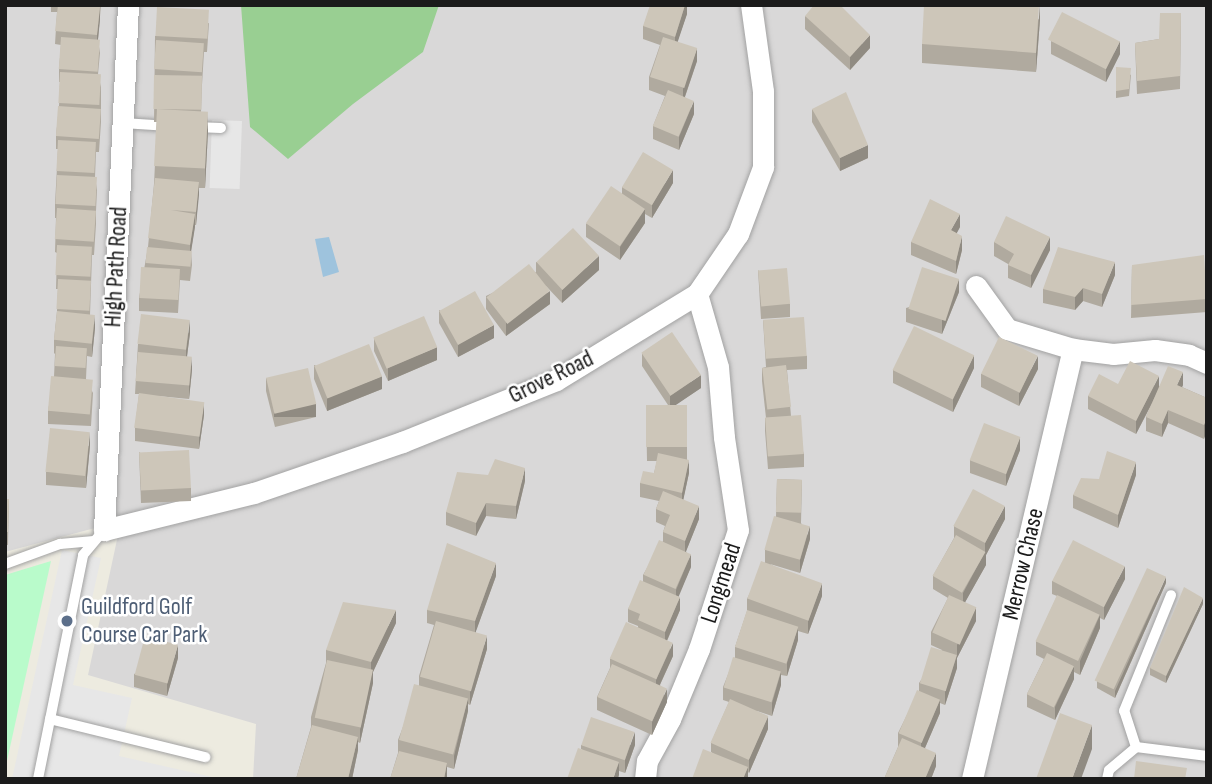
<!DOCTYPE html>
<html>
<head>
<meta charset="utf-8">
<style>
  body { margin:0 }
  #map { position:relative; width:1212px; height:784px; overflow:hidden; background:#edebe0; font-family:"Sofia Sans Condensed",sans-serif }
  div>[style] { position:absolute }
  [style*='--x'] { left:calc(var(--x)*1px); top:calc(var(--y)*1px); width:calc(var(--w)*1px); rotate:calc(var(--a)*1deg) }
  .residential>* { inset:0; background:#d9d8d8 }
  .forest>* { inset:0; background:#99cf92 }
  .park>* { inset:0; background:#b9fbcb }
  .parking>* { inset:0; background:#e7e7e7; transform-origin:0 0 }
  .water>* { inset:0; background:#9ec3dd }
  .roads { filter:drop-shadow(0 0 2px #a2a2a2) drop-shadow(0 0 2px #a2a2a2) }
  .service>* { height:10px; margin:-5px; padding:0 5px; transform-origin:5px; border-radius:5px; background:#fff }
  .minor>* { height:21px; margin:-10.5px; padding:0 10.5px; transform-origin:10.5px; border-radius:10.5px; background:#fff }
  .wall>* { inset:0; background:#b0aa9f }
  .shaded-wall>* { inset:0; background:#908b82; transform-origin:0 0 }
  .building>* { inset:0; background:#cdc6b9; transform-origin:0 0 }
  .dots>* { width:19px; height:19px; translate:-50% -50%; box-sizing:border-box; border:4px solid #fff; border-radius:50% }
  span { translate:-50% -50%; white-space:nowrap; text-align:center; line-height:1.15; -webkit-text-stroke:5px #fff; paint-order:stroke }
  .street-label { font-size:24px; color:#1b1b1b }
  .service-label { font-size:24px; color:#4e5e75 }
  .left { translate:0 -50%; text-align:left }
  .frame { position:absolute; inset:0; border:7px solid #1b1b1b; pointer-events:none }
</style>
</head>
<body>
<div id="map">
  <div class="residential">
    <div style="clip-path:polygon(5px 5px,1207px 5px,1207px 779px,253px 779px,256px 724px,88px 675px,121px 521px,5px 552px)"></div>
  </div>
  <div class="forest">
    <div style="clip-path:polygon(241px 5px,439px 5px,423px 52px,353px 104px,288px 159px,250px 127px)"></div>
  </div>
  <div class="park">
    <div style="clip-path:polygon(51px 561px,5px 770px,5px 575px)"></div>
  </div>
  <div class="parking">
    <div style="left:212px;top:120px;width:30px;height:68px;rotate:2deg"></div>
    <div style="clip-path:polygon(62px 550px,101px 558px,73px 685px,132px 698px,119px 756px,221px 779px,12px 779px)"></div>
  </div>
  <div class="water">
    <div style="clip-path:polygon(329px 237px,339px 272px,323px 277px,315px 239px)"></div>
  </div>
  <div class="roads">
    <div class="service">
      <div style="--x:123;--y:123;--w:46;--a:3.7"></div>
      <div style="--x:195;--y:127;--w:26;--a:2"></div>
      <div style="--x:5;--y:564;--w:59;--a:-20"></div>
      <div style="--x:60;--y:544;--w:34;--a:-5"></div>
      <div style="--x:50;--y:719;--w:160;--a:13.8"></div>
      <div style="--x:1136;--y:747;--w:38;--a:-108"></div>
      <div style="--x:1124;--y:711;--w:125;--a:-67.9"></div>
      <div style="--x:38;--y:779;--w:228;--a:-78.6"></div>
      <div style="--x:83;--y:555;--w:33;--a:-50"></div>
      <div style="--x:1107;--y:779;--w:9;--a:-77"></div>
      <div style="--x:1109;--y:770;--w:35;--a:-40"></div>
      <div style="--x:1136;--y:747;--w:72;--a:7.2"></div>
    </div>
    <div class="minor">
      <div style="--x:128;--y:5;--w:526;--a:92.62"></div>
      <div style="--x:104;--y:530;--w:154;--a:-13.9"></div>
      <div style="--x:254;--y:493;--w:157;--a:-19"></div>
      <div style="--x:402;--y:442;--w:166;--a:-21.9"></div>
      <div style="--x:556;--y:380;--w:165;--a:-31.4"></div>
      <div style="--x:697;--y:294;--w:73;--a:-55.7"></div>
      <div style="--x:738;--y:234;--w:72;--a:-69.5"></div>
      <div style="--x:763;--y:167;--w:76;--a:-90"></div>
      <div style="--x:763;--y:91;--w:87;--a:-97.9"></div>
      <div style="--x:976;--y:286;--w:53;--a:54.2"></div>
      <div style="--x:1007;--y:329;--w:69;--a:16.9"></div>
      <div style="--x:1073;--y:349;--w:40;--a:7.1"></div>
      <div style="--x:1113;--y:354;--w:42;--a:-5.4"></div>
      <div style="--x:1155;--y:350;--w:34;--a:8"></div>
      <div style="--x:1189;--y:355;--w:20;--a:24"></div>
      <div style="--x:645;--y:779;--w:18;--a:-84"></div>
      <div style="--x:647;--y:761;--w:48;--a:-61.3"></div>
      <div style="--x:670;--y:719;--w:76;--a:-67.5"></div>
      <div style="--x:699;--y:649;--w:125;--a:-71.9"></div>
      <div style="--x:738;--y:530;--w:94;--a:-98.6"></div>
      <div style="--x:724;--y:437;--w:70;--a:-94.9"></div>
      <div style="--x:718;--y:367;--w:76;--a:-106"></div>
      <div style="--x:972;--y:779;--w:442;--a:-76.8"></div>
    </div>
  </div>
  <div class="wall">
    <div style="clip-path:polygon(51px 5px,101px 5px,98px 40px,100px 53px,98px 74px,101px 87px,101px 122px,99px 152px,96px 152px,95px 177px,97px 190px,96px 211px,96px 224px,94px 255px,92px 255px,90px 315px,95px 328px,92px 357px,87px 356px,86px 379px,93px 393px,91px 426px,48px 424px,48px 411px,54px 377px,55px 354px,54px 353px,54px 340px,57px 311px,58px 289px,56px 289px,57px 253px,55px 252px,56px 218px,55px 218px,55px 204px,58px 149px,56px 149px,56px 136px,59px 106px,60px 82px,59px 82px,59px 69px,61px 45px,55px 44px,57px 12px,51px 12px)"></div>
    <div style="clip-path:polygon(687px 5px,687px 14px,677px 42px,697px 61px,685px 97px,694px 114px,679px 150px,653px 139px,653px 126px,665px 96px,649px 90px,649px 77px,660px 45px,643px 39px,643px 26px)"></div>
    <div style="clip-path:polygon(1181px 13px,1180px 89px,1137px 94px,1135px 43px,1159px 39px)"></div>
    <div style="clip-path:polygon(805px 16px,870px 48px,850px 70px,805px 29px)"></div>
    <div style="clip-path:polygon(1040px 19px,1036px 72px,922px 63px,922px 44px)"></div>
    <div style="clip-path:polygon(209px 23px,207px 52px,204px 52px,202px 85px,201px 112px,208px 131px,205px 188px,199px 188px,196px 225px,195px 225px,191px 251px,192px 265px,190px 281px,180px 280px,178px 313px,139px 311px,139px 298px,148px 247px,154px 184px,157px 122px,154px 122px,155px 36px)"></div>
    <div style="clip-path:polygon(1051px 41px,1120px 54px,1106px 82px,1051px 54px)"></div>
    <div style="clip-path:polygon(1116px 67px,1131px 75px,1129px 96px,1116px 98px)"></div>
    <div style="clip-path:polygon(812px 109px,868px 158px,840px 171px,812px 122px)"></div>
    <div style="clip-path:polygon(673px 183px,652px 218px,645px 214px,645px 223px,620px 260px,586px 237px,586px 224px,622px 194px,622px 187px)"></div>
    <div style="clip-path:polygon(960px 227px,956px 234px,962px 250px,956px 274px,911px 255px,911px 242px)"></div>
    <div style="clip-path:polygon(994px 242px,1050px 250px,1031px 288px,1008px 278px,1008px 264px,994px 256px)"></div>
    <div style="clip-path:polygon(536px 262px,599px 270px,562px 303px,546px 286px,550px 304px,506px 336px,486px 309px,486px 296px,536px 272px)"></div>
    <div style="clip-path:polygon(1132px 265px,1207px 289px,1207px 312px,1131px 318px)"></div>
    <div style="clip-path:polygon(758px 270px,790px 304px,790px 317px,761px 319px)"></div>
    <div style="clip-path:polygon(1115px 275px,1102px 307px,1083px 301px,1075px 310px,1043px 303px,1043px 289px)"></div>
    <div style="clip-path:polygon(959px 292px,942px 334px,906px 322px,906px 308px)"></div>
    <div style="clip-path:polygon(439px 310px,494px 338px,458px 357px,439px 323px)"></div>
    <div style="clip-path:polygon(763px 320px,807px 356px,807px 369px,787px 370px,791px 416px,804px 454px,804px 467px,768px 469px,765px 431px,765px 418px,766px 418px,762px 381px,762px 368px,766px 367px)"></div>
    <div style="clip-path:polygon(190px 333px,187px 356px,192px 370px,189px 399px,158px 396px,204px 415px,199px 449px,135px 441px,135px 428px,139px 394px,135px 394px,138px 344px)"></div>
    <div style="clip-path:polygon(374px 338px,437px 360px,388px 381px,374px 351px)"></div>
    <div style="clip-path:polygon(642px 353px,701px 388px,675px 405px,687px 405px,687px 459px,689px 473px,683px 500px,699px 519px,686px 551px,691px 567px,678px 596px,680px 610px,667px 641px,673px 656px,660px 685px,667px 702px,652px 735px,597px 710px,597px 697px,610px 668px,610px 659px,638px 627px,638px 626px,628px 622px,628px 609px,643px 582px,643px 575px,663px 541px,663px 532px,665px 526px,656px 522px,656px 509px,659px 501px,640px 497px,640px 483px,654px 473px,657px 461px,647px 461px,646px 406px,668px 405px,642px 366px)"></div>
    <div style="clip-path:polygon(314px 365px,382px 389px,327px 411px,314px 379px)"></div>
    <div style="clip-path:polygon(974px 368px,953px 412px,893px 383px,893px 370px)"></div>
    <div style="clip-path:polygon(1038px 369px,1019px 406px,981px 387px,981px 374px)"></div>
    <div style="clip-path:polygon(266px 378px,316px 417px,275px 427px,266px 391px)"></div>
    <div style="clip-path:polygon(1118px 384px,1159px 386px,1183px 385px,1182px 387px,1207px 398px,1204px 439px,1168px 423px,1162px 437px,1146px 431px,1146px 417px,1153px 402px,1136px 434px,1088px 409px,1088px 396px)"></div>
    <div style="clip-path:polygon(90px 445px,86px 488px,46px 485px,46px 472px)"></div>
    <div style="clip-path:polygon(1020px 450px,1006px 486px,970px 473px,970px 460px)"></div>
    <div style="clip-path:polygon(139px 452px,191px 488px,191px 501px,141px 503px)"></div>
    <div style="clip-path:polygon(1136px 475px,1118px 528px,1073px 508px,1073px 495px,1099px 479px)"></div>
    <div style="clip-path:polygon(777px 479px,802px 480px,801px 523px,810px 539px,800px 573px,770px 564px,822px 596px,808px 634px,798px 631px,798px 640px,787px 676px,781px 675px,781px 685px,772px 716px,757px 711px,768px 729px,749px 773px,748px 772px,748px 779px,711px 752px,711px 743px,729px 702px,723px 700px,723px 687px,735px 657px,735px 647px,747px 611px,747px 599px,765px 562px,765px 550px,776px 516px)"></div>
    <div style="clip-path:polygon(525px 481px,516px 519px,486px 516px,476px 536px,446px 525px,446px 512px)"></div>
    <div style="clip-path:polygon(5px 499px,9px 499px,8px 545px,5px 545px)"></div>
    <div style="clip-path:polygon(1005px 519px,986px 555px,986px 565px,965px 602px,976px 621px,957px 658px,957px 668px,945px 705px,940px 703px,940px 713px,925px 748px,936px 766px,931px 779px,884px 779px,898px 747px,898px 733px,919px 691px,919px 683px,942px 650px,931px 645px,931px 632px,948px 598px,933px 589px,933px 576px,954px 538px,954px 526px)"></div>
    <div style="clip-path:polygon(496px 576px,475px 633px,487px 649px,470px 705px,468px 704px,468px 711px,454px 769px,447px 767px,447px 779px,390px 779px,398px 753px,398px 740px,419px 685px,419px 676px,434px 625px,427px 623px,427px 610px)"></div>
    <div style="clip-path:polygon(1125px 579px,1104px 620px,1100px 618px,1100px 628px,1080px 675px,1074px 672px,1074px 679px,1055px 720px,1027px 707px,1027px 694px,1044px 659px,1036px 655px,1036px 642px,1057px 596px,1052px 594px,1052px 581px)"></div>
    <div style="clip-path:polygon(1166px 583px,1115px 698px,1097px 688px,1097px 681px)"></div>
    <div style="clip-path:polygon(1203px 604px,1166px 683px,1150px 675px,1150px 668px)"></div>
    <div style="clip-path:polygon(396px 623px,373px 672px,373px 683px,360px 743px,358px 742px,358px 750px,352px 779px,296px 779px,311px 727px,311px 717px,326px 663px,326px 650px)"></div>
    <div style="clip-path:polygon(178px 658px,167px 696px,134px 687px,134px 674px)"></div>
    <div style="clip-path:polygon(581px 745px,635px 745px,625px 773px,619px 771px,619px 775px,581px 749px)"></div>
  </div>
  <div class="shaded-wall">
    <div style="clip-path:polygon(685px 5px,687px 5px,687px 14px,675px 50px,675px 37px)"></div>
    <div style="clip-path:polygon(1040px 5px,1040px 19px,1036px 72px,1036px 53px)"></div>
    <div style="clip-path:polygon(100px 7px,100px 20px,97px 48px,97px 35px)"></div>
    <div style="clip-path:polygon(870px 35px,870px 48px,850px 70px,850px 57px)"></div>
    <div style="clip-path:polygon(1120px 41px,1120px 54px,1106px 82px,1106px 69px)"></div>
    <div style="clip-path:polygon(697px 48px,697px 61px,683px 102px,683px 89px)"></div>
    <div style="clip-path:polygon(694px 101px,694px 114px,679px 150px,679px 137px)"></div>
    <div style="clip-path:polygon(208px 112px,208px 131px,205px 188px,205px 169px)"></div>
    <div style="clip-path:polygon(868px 145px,868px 158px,840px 171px,840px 158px)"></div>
    <div style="clip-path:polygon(673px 170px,673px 183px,652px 218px,652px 205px)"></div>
    <div style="clip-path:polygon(199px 182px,199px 195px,196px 225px,196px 212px)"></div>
    <div style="clip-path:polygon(645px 209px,645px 223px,620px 260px,620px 247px)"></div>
    <div style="clip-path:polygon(195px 214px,195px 227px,190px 258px,190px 245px)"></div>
    <div style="clip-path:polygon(960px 214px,960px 227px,951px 244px,951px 230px)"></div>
    <div style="clip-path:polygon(962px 236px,962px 250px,956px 274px,956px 261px)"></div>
    <div style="clip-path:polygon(1050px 237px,1050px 250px,1031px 288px,1031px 275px)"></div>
    <div style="clip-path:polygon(599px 256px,599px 270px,562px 303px,562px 290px)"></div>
    <div style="clip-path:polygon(1115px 262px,1115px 275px,1102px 307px,1102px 294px)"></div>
    <div style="clip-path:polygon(959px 279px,959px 292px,942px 334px,942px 320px)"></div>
    <div style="clip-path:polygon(1083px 288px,1083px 301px,1075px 310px,1075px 297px)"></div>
    <div style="clip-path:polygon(550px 291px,550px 304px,506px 336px,506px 323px)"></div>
    <div style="clip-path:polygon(95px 315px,95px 328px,92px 357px,92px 344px)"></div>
    <div style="clip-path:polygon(190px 320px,190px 333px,186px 364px,186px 351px)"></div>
    <div style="clip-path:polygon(494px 325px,494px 338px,458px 357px,458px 344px)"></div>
    <div style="clip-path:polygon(437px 347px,437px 360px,388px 381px,388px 368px)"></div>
    <div style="clip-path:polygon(974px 355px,974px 368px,953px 412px,953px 399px)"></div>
    <div style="clip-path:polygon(1038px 356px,1038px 369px,1019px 406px,1019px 393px)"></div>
    <div style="clip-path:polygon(192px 357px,192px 370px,189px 399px,189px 386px)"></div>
    <div style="clip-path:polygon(1183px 372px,1183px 385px,1177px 398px,1177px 385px)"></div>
    <div style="clip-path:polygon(701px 375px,701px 388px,670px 409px,670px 396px)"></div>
    <div style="clip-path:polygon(382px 376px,382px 389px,327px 411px,327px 398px)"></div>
    <div style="clip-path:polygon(1159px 376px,1159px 389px,1136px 434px,1136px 421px)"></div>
    <div style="clip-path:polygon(204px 402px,204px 415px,199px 449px,199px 436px)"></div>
    <div style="left:316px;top:404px;width:13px;height:42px;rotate:90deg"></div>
    <div style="clip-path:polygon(1168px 410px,1168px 423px,1162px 437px,1162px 424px)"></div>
    <div style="clip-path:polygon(1207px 418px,1207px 431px,1204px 439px,1204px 425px)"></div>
    <div style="clip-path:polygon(90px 432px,90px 445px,86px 488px,86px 475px)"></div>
    <div style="clip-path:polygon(1020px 437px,1020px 450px,1006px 486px,1006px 473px)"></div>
    <div style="clip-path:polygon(689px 460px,689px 473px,682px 506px,682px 493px)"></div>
    <div style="clip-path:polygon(1136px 462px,1136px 475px,1118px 528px,1118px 515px)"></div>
    <div style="clip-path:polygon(525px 468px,525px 481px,516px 519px,516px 506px)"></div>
    <div style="clip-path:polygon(486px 503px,486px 516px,476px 536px,476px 523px)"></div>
    <div style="clip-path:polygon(699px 506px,699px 519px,685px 554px,685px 541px)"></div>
    <div style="clip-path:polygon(1005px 506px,1005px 519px,986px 555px,986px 565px,963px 606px,963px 593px,985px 552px,985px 543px)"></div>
    <div style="clip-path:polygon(810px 526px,810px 539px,800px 573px,800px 560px)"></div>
    <div style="clip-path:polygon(691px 554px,691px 567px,676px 603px,676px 590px)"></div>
    <div style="clip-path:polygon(496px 563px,496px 576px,475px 634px,475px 621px)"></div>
    <div style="clip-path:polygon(1125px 566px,1125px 579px,1104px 620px,1104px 607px)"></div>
    <div style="clip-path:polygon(1166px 577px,1166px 583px,1115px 698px,1115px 691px)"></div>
    <div style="clip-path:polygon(822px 583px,822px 596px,808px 634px,808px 621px)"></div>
    <div style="clip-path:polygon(680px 597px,680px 610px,665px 645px,665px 632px)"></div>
    <div style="clip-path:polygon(1203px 598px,1203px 604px,1166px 683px,1166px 676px)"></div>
    <div style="clip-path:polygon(976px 607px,976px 621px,957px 658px,957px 645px)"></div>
    <div style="clip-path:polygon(396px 610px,396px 623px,373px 672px,373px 683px,360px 743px,360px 730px,371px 675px,371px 662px)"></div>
    <div style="clip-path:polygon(1100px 615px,1100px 628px,1080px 675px,1080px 661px)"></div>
    <div style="clip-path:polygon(798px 627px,798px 640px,787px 676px,787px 663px)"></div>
    <div style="clip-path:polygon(487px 636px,487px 649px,470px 705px,470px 692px)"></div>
    <div style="clip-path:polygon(673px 643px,673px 656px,656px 693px,656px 680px)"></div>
    <div style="clip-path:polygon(178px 645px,178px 658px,167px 696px,167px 683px)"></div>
    <div style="clip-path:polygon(957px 655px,957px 668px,945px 705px,945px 691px)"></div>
    <div style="clip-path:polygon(1074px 666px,1074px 679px,1055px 720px,1055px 707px)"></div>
    <div style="clip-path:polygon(781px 672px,781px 685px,772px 716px,772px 703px)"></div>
    <div style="clip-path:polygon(667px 689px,667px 702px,652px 735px,652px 722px)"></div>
    <div style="clip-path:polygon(468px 698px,468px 711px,454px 769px,454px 756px)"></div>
    <div style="clip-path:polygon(940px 700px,940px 713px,921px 757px,921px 743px)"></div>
    <div style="clip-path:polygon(768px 716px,768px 729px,749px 773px,749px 759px)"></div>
    <div style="clip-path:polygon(1092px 725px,1092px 749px,1081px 779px,1072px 779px)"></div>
    <div style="clip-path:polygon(635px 732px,635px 745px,625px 773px,625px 760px)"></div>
    <div style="clip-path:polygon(358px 737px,358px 750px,352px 779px,348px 779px)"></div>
    <div style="clip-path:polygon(936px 753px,936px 766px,931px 779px,925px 779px)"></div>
    <div style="clip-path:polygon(619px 762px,619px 775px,618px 779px,613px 779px)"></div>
    <div style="clip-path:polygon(447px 763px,447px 779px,444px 779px)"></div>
    <div style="clip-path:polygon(748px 767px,748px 779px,743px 779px)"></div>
  </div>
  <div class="building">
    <div style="clip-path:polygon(58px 5px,87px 5px,100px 7px,97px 35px,55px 31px)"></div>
    <div style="clip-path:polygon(650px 5px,685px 5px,675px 37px,643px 26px)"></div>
    <div style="clip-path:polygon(814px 5px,840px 5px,870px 35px,850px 57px,805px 16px)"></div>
    <div style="clip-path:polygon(924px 5px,1039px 5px,1036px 53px,922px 44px)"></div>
    <div style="left:157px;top:7px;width:52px;height:29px;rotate:3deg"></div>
    <div style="left:1062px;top:12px;width:65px;height:31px;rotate:27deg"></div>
    <div style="clip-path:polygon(1160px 13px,1181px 13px,1180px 76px,1137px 81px,1135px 43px,1159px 39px)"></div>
    <div style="left:61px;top:37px;width:39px;height:32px;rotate:4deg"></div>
    <div style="left:663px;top:37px;width:36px;height:42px;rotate:18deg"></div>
    <div style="left:156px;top:40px;width:48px;height:29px;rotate:4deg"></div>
    <div style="clip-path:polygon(1116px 67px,1131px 68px,1129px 89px,1116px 91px)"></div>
    <div style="left:60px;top:72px;width:41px;height:31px;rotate:3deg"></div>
    <div style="left:154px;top:75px;width:48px;height:34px;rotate:1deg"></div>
    <div style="left:668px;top:90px;width:28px;height:39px;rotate:23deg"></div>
    <div style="clip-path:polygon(846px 92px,868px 145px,840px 158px,812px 109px)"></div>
    <div style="left:58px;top:106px;width:43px;height:30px;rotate:4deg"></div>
    <div style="left:157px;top:109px;width:51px;height:57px;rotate:3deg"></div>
    <div style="left:58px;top:140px;width:38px;height:31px;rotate:3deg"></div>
    <div style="left:643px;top:152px;width:35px;height:41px;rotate:31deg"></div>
    <div style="left:57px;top:175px;width:40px;height:29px;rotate:3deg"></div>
    <div style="clip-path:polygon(155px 178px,199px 182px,196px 212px,171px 210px,195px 214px,190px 245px,148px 238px)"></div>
    <div style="left:611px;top:186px;width:41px;height:45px;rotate:34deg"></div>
    <div style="clip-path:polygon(930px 199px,960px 214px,951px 230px,962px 236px,956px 261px,911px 242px)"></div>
    <div style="left:57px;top:208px;width:39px;height:31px;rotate:4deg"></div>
    <div style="clip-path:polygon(1006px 216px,1050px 237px,1031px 275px,1008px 265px,1014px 254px,994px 242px)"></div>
    <div style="left:573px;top:228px;width:38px;height:50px;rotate:47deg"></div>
    <div style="left:57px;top:245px;width:35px;height:30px;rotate:3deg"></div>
    <div style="left:147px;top:247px;width:45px;height:16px;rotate:5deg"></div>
    <div style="clip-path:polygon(1058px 247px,1115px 262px,1102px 294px,1083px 288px,1075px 297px,1043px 289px)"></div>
    <div style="clip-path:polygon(1204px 255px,1207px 299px,1131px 305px,1132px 265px)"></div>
    <div style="left:529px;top:264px;width:34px;height:54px;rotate:52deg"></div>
    <div style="left:141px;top:267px;width:39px;height:31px;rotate:3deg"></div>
    <div style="left:922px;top:267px;width:39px;height:44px;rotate:18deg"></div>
    <div style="left:787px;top:268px;width:36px;height:29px;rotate:85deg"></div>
    <div style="left:58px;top:279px;width:33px;height:30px;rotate:3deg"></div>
    <div style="left:475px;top:291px;width:39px;height:41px;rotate:61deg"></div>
    <div style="left:57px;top:311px;width:38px;height:29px;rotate:6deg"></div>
    <div style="left:141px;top:314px;width:49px;height:30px;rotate:7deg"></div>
    <div style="left:424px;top:316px;width:34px;height:55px;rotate:67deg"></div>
    <div style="left:804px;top:317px;width:39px;height:41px;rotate:86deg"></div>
    <div style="left:914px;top:326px;width:67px;height:49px;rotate:26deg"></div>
    <div style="left:672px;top:332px;width:52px;height:37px;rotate:56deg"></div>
    <div style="left:999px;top:337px;width:43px;height:41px;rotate:26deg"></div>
    <div style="left:369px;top:344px;width:35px;height:59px;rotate:68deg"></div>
    <div style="left:56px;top:346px;width:31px;height:20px;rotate:4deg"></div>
    <div style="left:138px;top:352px;width:54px;height:29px;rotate:5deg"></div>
    <div style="clip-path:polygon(1130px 361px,1159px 376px,1136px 421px,1088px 396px,1099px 374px,1118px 384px)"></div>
    <div style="left:786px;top:365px;width:42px;height:24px;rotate:83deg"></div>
    <div style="clip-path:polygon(1168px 366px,1183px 372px,1177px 385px,1207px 398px,1207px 418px,1204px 425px,1168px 410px,1162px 424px,1146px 417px)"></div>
    <div style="left:308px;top:368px;width:37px;height:43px;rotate:77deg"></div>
    <div style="left:51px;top:376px;width:42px;height:35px;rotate:5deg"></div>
    <div style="left:139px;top:393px;width:66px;height:35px;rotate:8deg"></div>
    <div style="left:687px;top:405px;width:42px;height:41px;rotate:90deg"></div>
    <div style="left:801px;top:415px;width:39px;height:36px;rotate:86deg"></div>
    <div style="left:984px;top:423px;width:39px;height:40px;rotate:21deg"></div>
    <div style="left:50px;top:428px;width:40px;height:44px;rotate:6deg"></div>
    <div style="left:189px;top:450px;width:38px;height:50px;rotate:87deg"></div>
    <div style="clip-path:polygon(1107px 451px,1136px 462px,1118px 515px,1073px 495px,1081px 478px,1099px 479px)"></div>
    <div style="clip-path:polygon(658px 453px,689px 460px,682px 493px,640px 483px,643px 471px,654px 473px)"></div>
    <div style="clip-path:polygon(495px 459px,525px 468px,516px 506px,486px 503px,476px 523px,446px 512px,457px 472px,488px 475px)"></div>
    <div style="left:777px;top:479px;width:25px;height:33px;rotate:2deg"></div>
    <div style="left:973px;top:489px;width:36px;height:42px;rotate:28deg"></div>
    <div style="clip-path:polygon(663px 491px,699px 506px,685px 541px,663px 532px,670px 515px,656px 509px)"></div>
    <div style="clip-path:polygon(5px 499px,9px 499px,8px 532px,5px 532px)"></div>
    <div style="left:774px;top:516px;width:37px;height:35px;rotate:16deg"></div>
    <div style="left:956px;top:535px;width:34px;height:47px;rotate:30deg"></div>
    <div style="left:659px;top:540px;width:35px;height:38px;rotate:24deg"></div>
    <div style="left:1073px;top:540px;width:58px;height:46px;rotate:27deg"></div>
    <div style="clip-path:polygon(447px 543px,496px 563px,475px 621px,427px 610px)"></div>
    <div style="left:761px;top:561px;width:65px;height:40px;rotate:20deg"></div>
    <div style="left:1147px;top:568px;width:21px;height:124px;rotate:25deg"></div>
    <div style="clip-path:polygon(640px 580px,680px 597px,665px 632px,638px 620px,640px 614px,628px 609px)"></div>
    <div style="clip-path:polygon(1184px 587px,1203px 598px,1166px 676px,1150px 668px)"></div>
    <div style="left:949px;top:595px;width:30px;height:41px;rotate:24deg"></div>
    <div style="left:1057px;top:595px;width:47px;height:51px;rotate:25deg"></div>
    <div style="clip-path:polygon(343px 602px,396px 610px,371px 662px,326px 650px)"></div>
    <div style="left:747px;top:610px;width:54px;height:39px;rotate:18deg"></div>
    <div style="left:436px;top:621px;width:53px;height:58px;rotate:16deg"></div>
    <div style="left:626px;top:622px;width:51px;height:40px;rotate:24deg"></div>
    <div style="left:145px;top:636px;width:34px;height:40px;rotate:15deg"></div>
    <div style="left:931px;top:647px;width:27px;height:38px;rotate:17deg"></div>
    <div style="left:1047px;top:653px;width:30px;height:46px;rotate:26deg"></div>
    <div style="left:733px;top:657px;width:50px;height:32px;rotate:17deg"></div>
    <div style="left:327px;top:660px;width:47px;height:59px;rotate:12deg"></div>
    <div style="left:612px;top:664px;width:60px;height:36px;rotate:24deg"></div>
    <div style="left:414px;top:684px;width:56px;height:58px;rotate:15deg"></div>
    <div style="left:917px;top:690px;width:25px;height:47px;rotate:23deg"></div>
    <div style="left:730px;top:699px;width:42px;height:48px;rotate:24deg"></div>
    <div style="clip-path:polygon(1060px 713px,1092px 725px,1072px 779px,1036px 779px)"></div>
    <div style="left:591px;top:717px;width:46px;height:30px;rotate:19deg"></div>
    <div style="clip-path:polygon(312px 725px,358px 737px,348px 779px,296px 779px)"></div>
    <div style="clip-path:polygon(902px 738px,936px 753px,925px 779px,884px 779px)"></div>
    <div style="clip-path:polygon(578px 748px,619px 762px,613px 779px,567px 779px)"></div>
    <div style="clip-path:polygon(703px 749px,748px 767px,743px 779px,692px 779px)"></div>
    <div style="clip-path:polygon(399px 751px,447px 763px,444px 779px,390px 779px)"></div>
    <div style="clip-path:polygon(1136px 761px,1187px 768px,1185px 779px,1134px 779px)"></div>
  </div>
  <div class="dots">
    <div style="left:67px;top:621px;background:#5c6f8a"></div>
  </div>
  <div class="street-label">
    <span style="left:116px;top:267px;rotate:-87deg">High Path Road</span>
    <span style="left:551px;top:377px;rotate:-26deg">Grove Road</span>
    <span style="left:1023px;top:564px;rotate:-77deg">Merrow Chase</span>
    <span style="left:721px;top:583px;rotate:-72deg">Longmead</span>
  </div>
  <div class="service-label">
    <span class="left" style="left:81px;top:621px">Guildford Golf<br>Course Car Park</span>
  </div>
  <div class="frame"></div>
</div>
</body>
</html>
